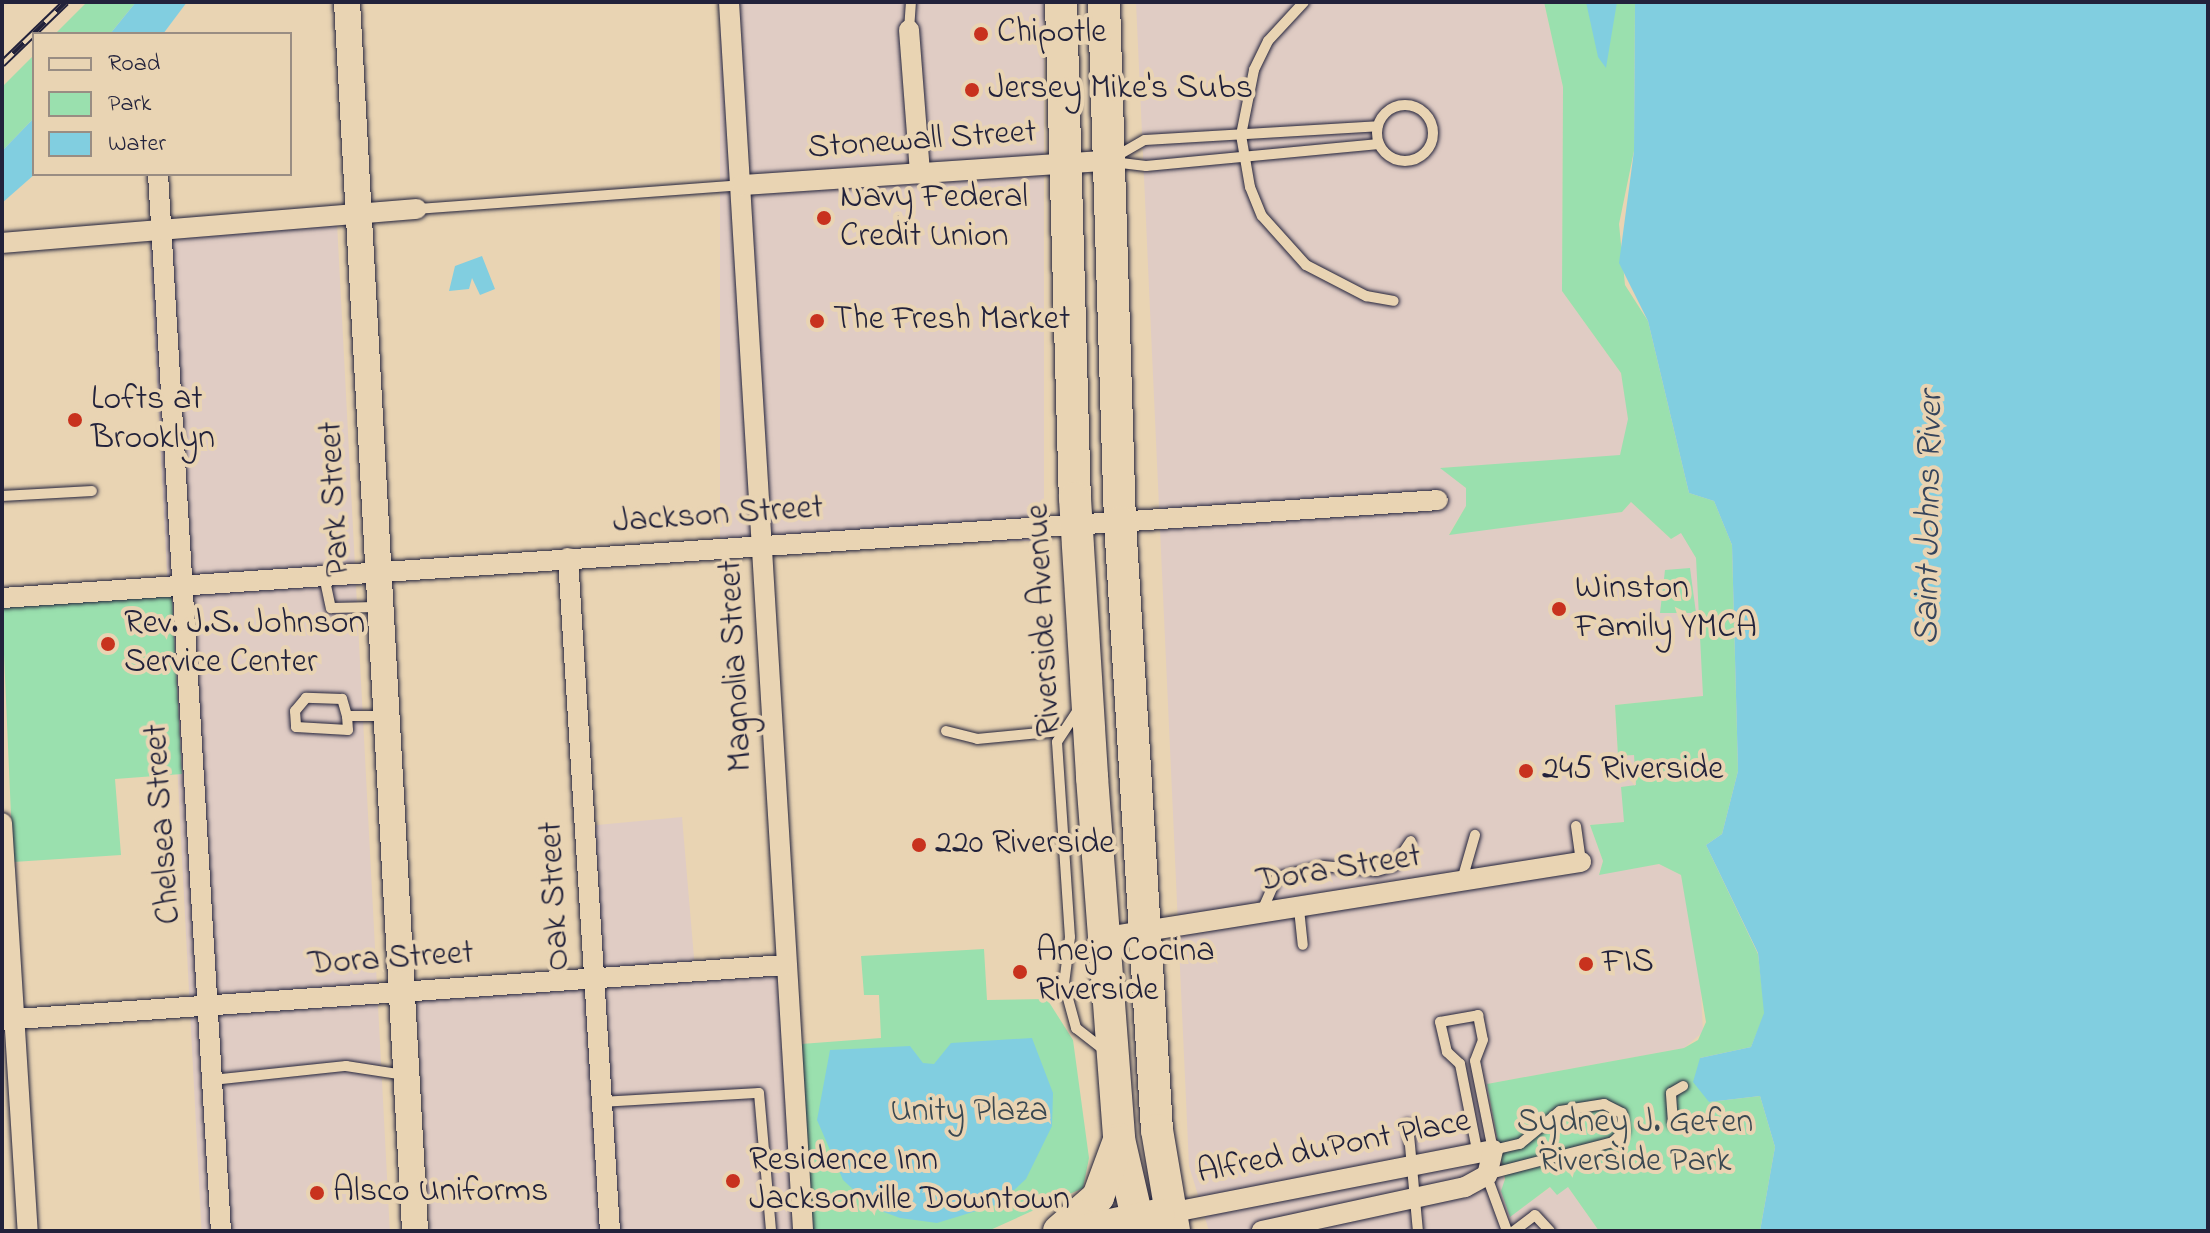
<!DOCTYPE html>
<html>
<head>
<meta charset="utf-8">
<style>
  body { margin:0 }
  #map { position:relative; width:2210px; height:1233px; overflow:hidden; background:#e9d4b3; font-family:"Indie Flower",sans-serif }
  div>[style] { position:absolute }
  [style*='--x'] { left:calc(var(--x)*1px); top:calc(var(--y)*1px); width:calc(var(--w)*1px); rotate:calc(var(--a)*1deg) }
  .built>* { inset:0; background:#e0ccc4; transform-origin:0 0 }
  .green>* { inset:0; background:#9ae0ae }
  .water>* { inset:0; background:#81cee0 }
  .roads { filter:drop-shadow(0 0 2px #22223b) drop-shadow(0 0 2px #22223b) }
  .service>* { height:10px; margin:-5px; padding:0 5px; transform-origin:5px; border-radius:5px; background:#e9d4b3 }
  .service>.ring { margin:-5px; padding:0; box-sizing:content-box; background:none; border:10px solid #e9d4b3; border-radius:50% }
  .minor>* { height:20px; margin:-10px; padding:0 10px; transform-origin:10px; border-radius:10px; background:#e9d4b3 }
  .tertiary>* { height:26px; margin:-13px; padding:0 13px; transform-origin:13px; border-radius:13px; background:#e9d4b3 }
  .primary>* { height:32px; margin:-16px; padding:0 16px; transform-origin:16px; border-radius:16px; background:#e9d4b3 }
  .rail>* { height:8px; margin-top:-4px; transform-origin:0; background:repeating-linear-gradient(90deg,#e9d4b3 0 15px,#22223b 0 30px); box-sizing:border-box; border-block:2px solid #22223b }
  .dots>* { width:22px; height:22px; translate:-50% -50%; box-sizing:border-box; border:4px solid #e9d4b3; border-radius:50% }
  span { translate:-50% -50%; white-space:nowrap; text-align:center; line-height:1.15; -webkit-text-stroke:8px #e9d4b3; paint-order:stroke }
  .poi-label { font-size:34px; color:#22223b }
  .left { translate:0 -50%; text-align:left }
  .street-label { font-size:34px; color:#22223b }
  .park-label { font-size:34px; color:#3a4852 }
  .water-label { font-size:36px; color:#35445c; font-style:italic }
  .frame { position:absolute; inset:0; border:4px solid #22223b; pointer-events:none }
  .legend { position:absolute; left:32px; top:32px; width:260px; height:144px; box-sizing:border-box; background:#e9d4b3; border:2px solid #998d83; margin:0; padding:10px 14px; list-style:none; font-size:24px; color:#22223b }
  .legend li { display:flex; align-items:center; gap:16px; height:40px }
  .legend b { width:40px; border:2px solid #998d83 }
</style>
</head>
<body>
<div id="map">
  <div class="built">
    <div style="left:720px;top:2px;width:324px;height:539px"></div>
    <div style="clip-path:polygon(1136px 2px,1544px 2px,1563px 87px,1562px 291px,1621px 373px,1629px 419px,1620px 456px,1441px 468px,1466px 488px,1466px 506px,1449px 534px,1622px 512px,1631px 502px,1671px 539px,1681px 532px,1696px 558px,1701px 604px,1703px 696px,1615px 705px,1618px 756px,1634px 755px,1637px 785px,1624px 822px,1590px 825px,1603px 861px,1599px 874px,1659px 864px,1681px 875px,1699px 954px,1703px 1032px,1684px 1048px,1487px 1084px,1510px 1216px,1551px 1187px,1568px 1187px,1599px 1231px,1209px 1231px,1189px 1166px)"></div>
    <div style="left:337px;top:223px;width:1010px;height:188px;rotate:87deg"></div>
    <div style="clip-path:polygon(682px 817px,696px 981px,780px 976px,813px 1231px,430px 1231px,416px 999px,587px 988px,576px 827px)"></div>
  </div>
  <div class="green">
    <div style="clip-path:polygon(87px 2px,136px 2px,110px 34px,55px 34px)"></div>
    <div style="clip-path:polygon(1544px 2px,1635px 2px,1634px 151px,1619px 224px,1625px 285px,1648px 321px,1689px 493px,1714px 501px,1732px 545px,1738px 771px,1722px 834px,1706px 845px,1758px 954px,1765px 1013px,1751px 1047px,1700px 1058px,1709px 1102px,1760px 1096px,1775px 1147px,1760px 1231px,1599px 1231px,1568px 1187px,1557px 1195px,1550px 1187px,1510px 1217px,1501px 1191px,1505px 1179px,1487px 1084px,1684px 1048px,1698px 1040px,1706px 1022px,1681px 875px,1659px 864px,1599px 875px,1603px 861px,1590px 825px,1624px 822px,1621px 787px,1636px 785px,1634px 755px,1618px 756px,1615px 705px,1703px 696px,1696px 558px,1681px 533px,1671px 539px,1631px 502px,1622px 512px,1449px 535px,1466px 506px,1466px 488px,1440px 468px,1620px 455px,1628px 419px,1621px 373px,1562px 291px,1563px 87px)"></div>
    <div style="clip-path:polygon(34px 55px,34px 118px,2px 151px,2px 87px)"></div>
    <div style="clip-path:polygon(1690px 568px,1696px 613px,1660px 613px,1665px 570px)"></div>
    <div style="clip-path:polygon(172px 596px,182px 774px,115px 779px,121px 855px,13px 862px,2px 608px)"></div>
    <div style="clip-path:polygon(984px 949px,987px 1000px,1047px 999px,1073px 1040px,1089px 1158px,1083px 1188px,988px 1231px,813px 1231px,801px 1044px,881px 1038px,879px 995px,864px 995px,861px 956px)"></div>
  </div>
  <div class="water">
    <div style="clip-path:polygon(136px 2px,187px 2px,163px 34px,110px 34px)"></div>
    <div style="clip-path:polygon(1586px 2px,1617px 2px,1606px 68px,1598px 57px)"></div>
    <div style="clip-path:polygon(1635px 2px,2208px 2px,2208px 1231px,1760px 1231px,1775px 1147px,1760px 1096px,1709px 1102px,1693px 1082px,1700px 1058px,1751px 1047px,1764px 1013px,1758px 953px,1706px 845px,1722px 834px,1738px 771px,1732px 545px,1714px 501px,1689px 493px,1648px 321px,1619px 263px,1634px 151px)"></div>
    <div style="clip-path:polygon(34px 118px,35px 174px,2px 203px,2px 151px)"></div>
    <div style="clip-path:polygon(482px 256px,495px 289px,480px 295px,472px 278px,469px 289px,449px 291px,455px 266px)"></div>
    <div style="clip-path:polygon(1032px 1038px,1053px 1093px,1052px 1126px,1026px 1179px,999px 1204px,937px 1223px,900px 1218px,873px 1208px,843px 1180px,817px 1120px,830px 1050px,910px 1046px,923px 1063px,934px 1064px,951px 1043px)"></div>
  </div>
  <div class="roads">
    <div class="service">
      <div style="--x:1304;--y:2;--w:53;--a:132.7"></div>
      <div style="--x:1268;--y:41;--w:32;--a:116"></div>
      <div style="--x:1254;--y:70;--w:66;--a:101.3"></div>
      <div style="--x:1241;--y:135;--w:53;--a:80.2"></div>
      <div style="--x:1250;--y:187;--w:31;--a:68"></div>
      <div style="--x:1262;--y:216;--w:66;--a:48.1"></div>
      <div style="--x:1306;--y:265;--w:68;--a:27.3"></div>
      <div style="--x:1366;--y:296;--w:28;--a:10"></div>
      <div style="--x:909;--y:30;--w:28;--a:-86"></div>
      <div class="ring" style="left:1377px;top:105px;width:46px;height:46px"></div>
      <div style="--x:1115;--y:157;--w:34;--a:-30"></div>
      <div style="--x:1145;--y:140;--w:233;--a:-3.4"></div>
      <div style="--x:1113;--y:162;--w:33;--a:7"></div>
      <div style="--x:1146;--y:166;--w:234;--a:-5.4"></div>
      <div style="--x:417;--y:209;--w:326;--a:-4.2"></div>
      <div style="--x:2;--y:496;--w:90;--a:-3.2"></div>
      <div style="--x:324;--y:576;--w:33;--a:78"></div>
      <div style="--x:331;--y:608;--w:45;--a:-1.3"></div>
      <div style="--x:1080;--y:707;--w:42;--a:123.3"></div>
      <div style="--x:1057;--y:742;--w:195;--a:86.2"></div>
      <div style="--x:1070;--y:937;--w:47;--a:97.3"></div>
      <div style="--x:1064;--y:984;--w:46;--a:74.7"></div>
      <div style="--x:1076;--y:1028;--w:39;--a:38"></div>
      <div style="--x:347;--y:716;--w:18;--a:-106"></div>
      <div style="--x:342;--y:699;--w:36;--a:-178"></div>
      <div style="--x:306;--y:698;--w:17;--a:130"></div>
      <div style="--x:295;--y:711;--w:16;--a:86"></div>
      <div style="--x:296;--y:727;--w:52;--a:3.3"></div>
      <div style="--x:348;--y:730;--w:14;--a:-94"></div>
      <div style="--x:347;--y:716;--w:36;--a:0"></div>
      <div style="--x:946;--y:731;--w:32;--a:14"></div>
      <div style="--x:977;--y:739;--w:84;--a:-5.4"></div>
      <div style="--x:1576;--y:826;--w:36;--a:82"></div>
      <div style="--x:1462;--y:880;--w:47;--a:-73.9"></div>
      <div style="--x:1299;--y:909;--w:36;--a:84"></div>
      <div style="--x:1261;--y:913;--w:39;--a:-66"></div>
      <div style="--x:1277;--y:877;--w:47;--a:-13.4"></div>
      <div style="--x:1323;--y:866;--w:54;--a:5.3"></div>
      <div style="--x:1377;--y:871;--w:18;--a:-16"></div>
      <div style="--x:1394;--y:866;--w:30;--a:-56"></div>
      <div style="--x:212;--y:1080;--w:135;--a:-6"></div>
      <div style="--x:346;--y:1066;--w:60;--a:8.7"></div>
      <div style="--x:601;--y:1102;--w:158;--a:-3.3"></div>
      <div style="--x:759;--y:1093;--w:139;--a:85"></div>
      <div style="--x:1673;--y:1123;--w:30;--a:-94"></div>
      <div style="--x:1671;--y:1093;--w:14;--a:-30"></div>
      <div style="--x:1408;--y:1124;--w:107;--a:84.7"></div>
      <div style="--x:1478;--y:1155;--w:93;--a:-101.2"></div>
      <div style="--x:1460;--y:1064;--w:18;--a:-137"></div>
      <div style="--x:1447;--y:1052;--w:31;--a:-103"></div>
      <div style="--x:1440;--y:1022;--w:39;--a:-10"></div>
      <div style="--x:1478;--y:1015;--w:25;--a:79"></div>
      <div style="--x:1483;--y:1040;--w:22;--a:111"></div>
      <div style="--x:1475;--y:1061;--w:91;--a:78.6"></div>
      <div style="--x:1493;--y:1150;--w:28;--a:-13"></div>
      <div style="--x:1520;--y:1144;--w:52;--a:-39.5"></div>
      <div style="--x:1560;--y:1111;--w:45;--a:-9"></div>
      <div style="--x:1604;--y:1104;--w:20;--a:27"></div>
      <div style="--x:1622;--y:1113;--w:18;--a:84"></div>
      <div style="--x:1624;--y:1131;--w:16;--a:135"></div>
      <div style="--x:1613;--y:1142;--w:128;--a:165.5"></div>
      <div style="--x:1486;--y:1174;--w:61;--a:69.8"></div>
      <div style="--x:1514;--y:1231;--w:26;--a:-37"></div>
      <div style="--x:1535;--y:1215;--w:22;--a:47"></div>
    </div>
    <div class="minor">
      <div style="--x:729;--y:2;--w:1231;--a:86.55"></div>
      <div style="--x:909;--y:30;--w:144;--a:85.6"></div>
      <div style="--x:158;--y:174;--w:1059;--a:86.59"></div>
      <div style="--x:742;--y:185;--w:366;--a:-3.8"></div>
      <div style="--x:2;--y:243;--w:416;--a:-4.7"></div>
      <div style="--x:568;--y:558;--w:674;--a:86.43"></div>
      <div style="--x:2;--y:598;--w:1439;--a:-3.9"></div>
      <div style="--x:2;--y:823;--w:409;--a:86.4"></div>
      <div style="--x:1107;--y:937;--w:480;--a:-9"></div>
      <div style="--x:2;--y:1020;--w:785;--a:-4.02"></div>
      <div style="--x:1169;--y:1213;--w:330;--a:-11"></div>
      <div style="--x:1493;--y:1150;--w:26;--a:103"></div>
      <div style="--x:1487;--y:1175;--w:25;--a:151"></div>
      <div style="--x:1465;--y:1187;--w:208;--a:167.8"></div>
    </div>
    <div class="tertiary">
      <div style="--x:347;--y:2;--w:1231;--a:86.83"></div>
    </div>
    <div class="primary">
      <div style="--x:1061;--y:2;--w:496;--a:88.4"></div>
      <div style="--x:1075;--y:498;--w:280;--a:86.5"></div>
      <div style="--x:1092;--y:777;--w:363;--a:85.7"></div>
      <div style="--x:1119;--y:1139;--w:94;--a:77.1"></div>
      <div style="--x:1104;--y:2;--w:520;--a:88.24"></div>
      <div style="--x:1120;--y:522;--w:609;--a:86.52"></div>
      <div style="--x:1157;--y:1130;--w:102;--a:80.4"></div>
      <div style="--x:1059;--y:1231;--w:52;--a:-41.1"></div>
      <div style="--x:1098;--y:1197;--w:58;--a:-69.7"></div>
      <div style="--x:1082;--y:1231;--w:78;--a:-11.9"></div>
    </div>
  </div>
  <div class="rail">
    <div style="--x:2;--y:64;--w:89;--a:-44.1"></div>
  </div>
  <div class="dots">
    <div style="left:981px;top:34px;background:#c8321e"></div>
    <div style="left:972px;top:90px;background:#c8321e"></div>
    <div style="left:824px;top:218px;background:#c8321e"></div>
    <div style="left:817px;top:321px;background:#c8321e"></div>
    <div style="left:75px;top:420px;background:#c8321e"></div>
    <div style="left:1559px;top:609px;background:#c8321e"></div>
    <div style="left:108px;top:644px;background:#c8321e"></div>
    <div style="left:1526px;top:771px;background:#c8321e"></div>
    <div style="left:919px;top:845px;background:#c8321e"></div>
    <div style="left:1586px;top:964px;background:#c8321e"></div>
    <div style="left:1020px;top:972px;background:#c8321e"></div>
    <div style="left:733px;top:1181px;background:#c8321e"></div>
    <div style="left:317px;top:1193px;background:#c8321e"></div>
  </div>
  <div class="poi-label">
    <span class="left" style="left:997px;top:34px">Chipotle</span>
    <span class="left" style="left:988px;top:90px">Jersey Mike's Subs</span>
    <span class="left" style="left:840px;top:218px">Navy Federal<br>Credit Union</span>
    <span class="left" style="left:833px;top:321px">The Fresh Market</span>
    <span class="left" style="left:91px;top:420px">Lofts at<br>Brooklyn</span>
    <span class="left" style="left:1575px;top:609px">Winston<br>Family YMCA</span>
    <span class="left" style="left:124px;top:644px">Rev. J.S. Johnson<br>Service Center</span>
    <span class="left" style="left:1542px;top:771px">245 Riverside</span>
    <span class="left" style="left:935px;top:845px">220 Riverside</span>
    <span class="left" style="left:1036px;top:972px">Anejo Cocina<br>Riverside</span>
    <span class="left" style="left:1602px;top:964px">FIS</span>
    <span class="left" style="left:749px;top:1181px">Residence Inn<br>Jacksonville Downtown</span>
    <span class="left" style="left:333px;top:1193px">Alsco Uniforms</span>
  </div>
  <div class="street-label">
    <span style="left:922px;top:141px;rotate:-4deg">Stonewall Street</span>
    <span style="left:336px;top:499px;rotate:-93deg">Park Street</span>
    <span style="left:718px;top:516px;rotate:-4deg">Jackson Street</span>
    <span style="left:1045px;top:620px;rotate:-93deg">Riverside Avenue</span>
    <span style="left:737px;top:666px;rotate:-93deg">Magnolia Street</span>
    <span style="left:164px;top:824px;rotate:-94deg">Chelsea Street</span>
    <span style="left:1339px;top:870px;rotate:-9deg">Dora Street</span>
    <span style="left:556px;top:896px;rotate:-93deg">Oak Street</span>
    <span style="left:391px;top:960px;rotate:-4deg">Dora Street</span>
    <span style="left:1334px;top:1148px;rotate:-11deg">Alfred duPont Place</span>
  </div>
  <div class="park-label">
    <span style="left:969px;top:1113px">Unity Plaza</span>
    <span style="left:1635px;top:1143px">Sydney J. Gefen<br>Riverside Park</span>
  </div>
  <div class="water-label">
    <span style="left:1930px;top:518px;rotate:-89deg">Saint Johns River</span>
  </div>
  <div class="frame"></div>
  <ul class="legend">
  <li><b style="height:10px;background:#e9d4b3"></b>Road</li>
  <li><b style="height:22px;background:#9ae0ae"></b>Park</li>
  <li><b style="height:22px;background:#81cee0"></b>Water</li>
  </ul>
</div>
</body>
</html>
